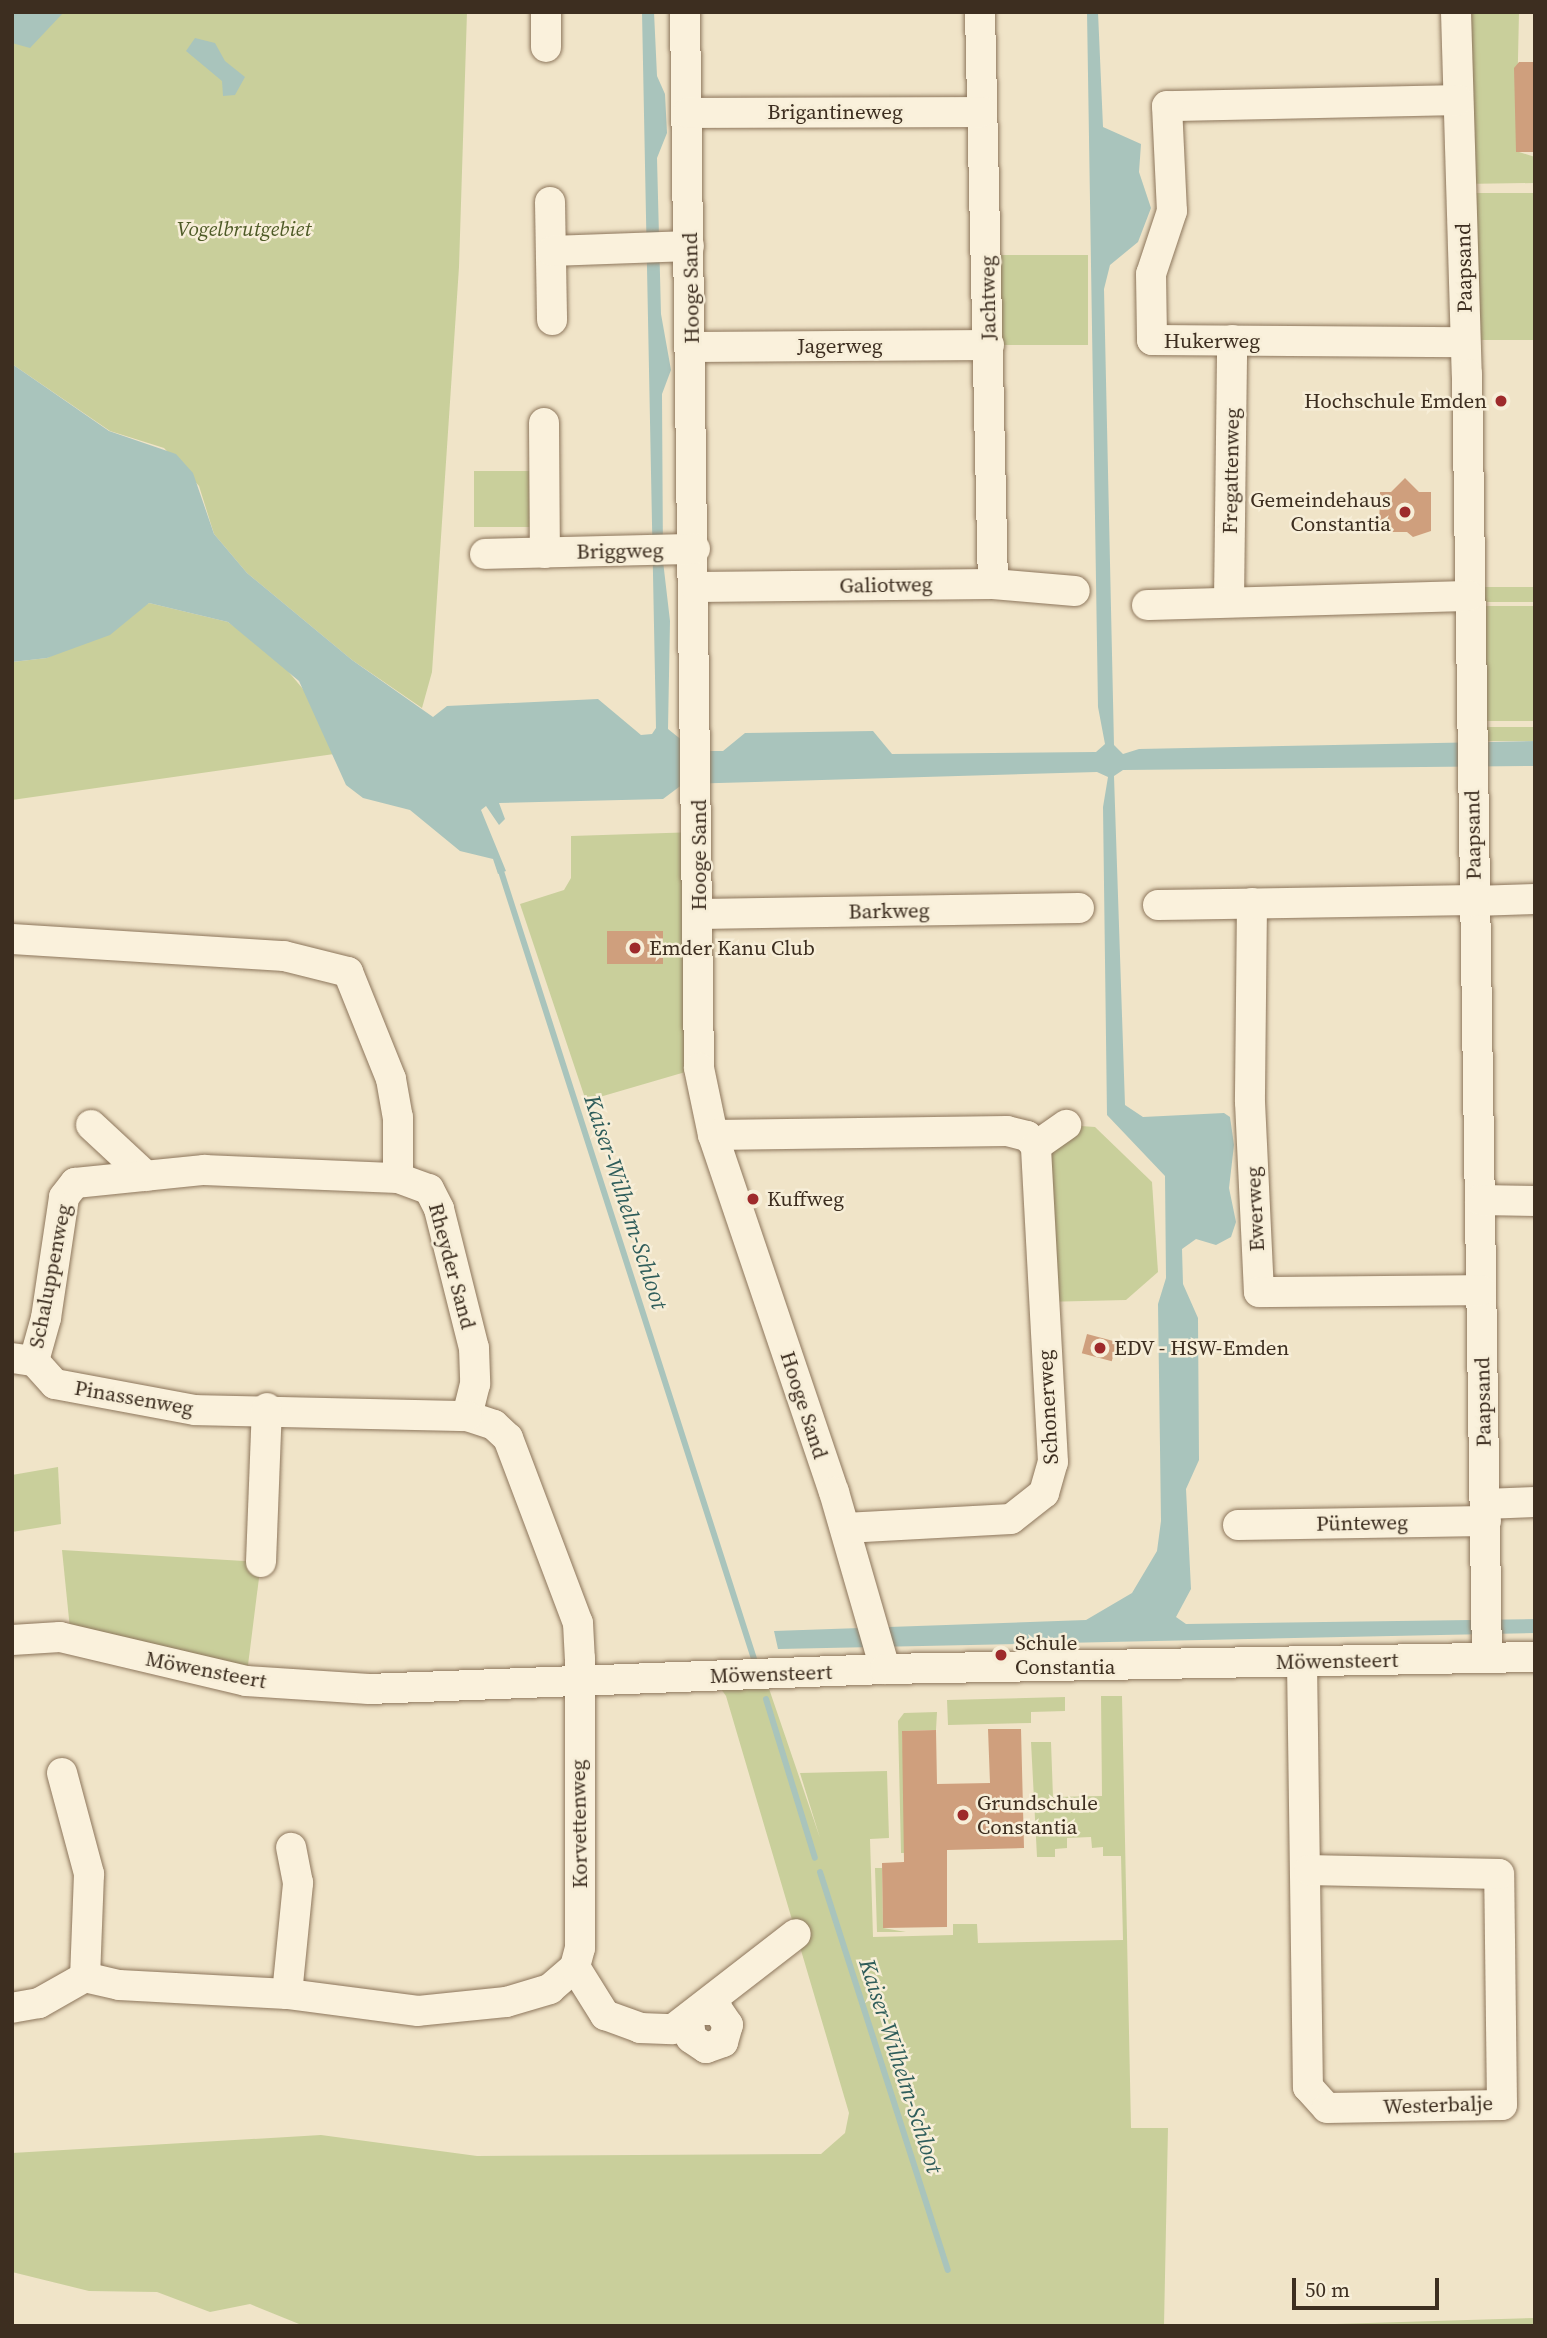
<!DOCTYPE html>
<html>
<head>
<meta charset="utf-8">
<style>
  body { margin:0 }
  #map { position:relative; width:1547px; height:2338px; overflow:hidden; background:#f0e4c8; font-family:"Source Serif 4",serif }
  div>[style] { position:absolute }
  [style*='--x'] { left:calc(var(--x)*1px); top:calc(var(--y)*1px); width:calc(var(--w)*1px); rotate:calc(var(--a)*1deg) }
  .green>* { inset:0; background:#c9cf9b; transform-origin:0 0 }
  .water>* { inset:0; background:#a9c4bc }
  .stream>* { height:6px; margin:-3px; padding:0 3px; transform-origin:3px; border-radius:3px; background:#a9c4bc }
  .building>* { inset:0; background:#cf9f7d; transform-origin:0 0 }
  .roads { filter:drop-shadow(0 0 2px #8d765c) drop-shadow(0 0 2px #8d765c) }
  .minor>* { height:30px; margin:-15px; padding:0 15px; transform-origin:15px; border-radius:15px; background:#faf1dc }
  .dots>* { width:19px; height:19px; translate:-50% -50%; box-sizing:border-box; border:4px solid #f7eed8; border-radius:50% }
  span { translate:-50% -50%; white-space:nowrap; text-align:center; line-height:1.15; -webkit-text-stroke:5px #f7eed8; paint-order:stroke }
  .street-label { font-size:21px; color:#3d2e20 }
  .park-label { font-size:21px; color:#4d5a26; font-style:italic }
  .poi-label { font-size:21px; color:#3d2e20 }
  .right { translate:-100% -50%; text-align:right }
  .left { translate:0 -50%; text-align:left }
  .water-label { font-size:23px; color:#2f5d5a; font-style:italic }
  .frame { position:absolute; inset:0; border:14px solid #3d2e20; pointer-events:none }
  .scale { position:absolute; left:1292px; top:2278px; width:147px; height:32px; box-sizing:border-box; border:4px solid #3d2e20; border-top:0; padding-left:9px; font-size:21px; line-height:24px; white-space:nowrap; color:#3d2e20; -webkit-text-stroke:5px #f7eed8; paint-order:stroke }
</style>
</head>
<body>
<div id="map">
  <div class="green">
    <div style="clip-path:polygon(12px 12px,467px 12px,459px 267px,432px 672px,422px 708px,352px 660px,247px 573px,214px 534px,199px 486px,164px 448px,110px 431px,12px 364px)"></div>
    <div style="clip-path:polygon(1456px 12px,1519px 12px,1516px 151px,1535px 157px,1535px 183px,1462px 184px)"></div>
    <div style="left:1535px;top:193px;width:147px;height:73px;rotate:90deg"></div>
    <div style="left:987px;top:255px;width:101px;height:90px"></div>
    <div style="left:474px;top:471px;width:60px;height:56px"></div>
    <div style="left:1535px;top:587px;width:15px;height:66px;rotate:90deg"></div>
    <div style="clip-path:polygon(149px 603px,228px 622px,277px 658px,313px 701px,334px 754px,12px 800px,12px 662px,47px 658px)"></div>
    <div style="left:1535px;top:606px;width:115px;height:66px;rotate:90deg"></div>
    <div style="left:1535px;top:727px;width:14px;height:65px;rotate:90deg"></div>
    <div style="clip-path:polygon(698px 832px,699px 1068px,586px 1101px,520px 904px,564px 890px,571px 878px,571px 836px)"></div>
    <div style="clip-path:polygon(1066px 1125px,1095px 1127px,1152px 1182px,1158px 1272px,1126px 1300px,1042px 1302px,1036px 1146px)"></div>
    <div style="clip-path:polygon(58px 1467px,61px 1524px,12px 1532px,12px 1475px)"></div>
    <div style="clip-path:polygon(62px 1550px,261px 1562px,246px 1681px,71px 1639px)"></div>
    <div style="clip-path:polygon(764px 1674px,820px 1838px,800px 1773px,887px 1771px,889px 1838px,870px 1839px,873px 1937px,953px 1935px,953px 1924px,977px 1924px,978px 1943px,1123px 1940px,1121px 1856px,1103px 1856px,1103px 1847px,1092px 1848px,1091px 1837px,1067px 1838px,1067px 1848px,1055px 1849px,1055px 1857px,1037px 1857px,1031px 1742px,1051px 1742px,1053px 1797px,1102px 1796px,1101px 1696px,1122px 1696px,1131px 2128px,1168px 2128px,1164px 2326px,304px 2326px,250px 2304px,210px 2312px,157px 2292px,89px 2291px,12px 2272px,12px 2153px,321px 2135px,477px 2156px,821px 2154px,845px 2133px,849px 2113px,726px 1696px,712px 1676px)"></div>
    <div style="clip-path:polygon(1065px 1697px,1065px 1711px,1031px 1712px,1031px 1723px,948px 1725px,947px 1700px)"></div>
    <div style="clip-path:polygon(937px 1712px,936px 1730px,902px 1731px,908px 1853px,901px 1853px,898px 1721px,904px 1713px)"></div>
    <div style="clip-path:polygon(875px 1868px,882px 1868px,883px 1928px,906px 1932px,877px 1932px)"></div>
    <div style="clip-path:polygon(1535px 2318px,1535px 2326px,1334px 2326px,1335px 2324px)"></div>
  </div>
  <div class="water">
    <div style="clip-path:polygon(12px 12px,64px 12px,30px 48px,12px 43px)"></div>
    <div style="clip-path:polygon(642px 12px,654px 12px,657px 76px,665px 94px,667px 133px,657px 158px,661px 314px,671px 370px,662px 394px,663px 561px,670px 621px,668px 729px,683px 741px,683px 751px,723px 751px,745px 733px,873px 731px,892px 754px,1096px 752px,1105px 744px,1098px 707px,1087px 12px,1098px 12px,1103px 127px,1141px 144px,1139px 172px,1151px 208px,1138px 242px,1110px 265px,1104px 289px,1114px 745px,1123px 754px,1139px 749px,1535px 741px,1535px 766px,1123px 770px,1114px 776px,1125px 1105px,1143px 1117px,1224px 1113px,1230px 1117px,1234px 1145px,1229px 1188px,1236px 1222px,1231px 1237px,1216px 1245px,1196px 1239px,1182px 1249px,1183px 1284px,1198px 1318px,1199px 1460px,1186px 1489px,1191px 1589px,1176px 1617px,1186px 1624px,1535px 1619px,1535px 1633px,778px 1649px,774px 1631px,1086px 1620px,1132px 1593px,1157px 1551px,1161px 1521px,1158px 1304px,1166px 1278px,1165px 1176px,1107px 1115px,1103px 807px,1108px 777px,1097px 772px,683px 784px,663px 799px,499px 803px,505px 819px,499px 825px,486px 806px,481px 810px,506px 871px,498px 874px,493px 859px,460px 851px,410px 810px,363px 798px,346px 785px,299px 681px,228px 622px,149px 603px,110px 635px,47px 658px,12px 662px,12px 364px,109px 431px,176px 454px,193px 473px,214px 534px,247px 573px,352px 660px,433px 717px,447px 706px,598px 699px,641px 735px,652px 734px,656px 728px)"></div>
    <div style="clip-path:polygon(195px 38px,215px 43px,225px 61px,245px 77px,235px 95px,223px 96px,222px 81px,186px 51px)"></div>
  </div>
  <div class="stream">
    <div style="--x:499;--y:865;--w:840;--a:72.19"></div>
    <div style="--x:766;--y:1699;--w:166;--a:72.9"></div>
    <div style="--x:820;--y:1872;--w:418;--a:72.2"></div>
  </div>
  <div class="building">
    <div style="clip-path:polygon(1519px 62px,1535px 62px,1535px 152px,1516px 152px,1514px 68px)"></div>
    <div style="clip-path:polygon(1405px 478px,1419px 492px,1431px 492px,1431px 531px,1413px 537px,1407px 532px,1379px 532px,1380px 492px,1391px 492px)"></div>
    <div style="left:663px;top:931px;width:33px;height:56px;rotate:90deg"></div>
    <div style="left:1087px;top:1334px;width:31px;height:20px;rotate:15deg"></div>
    <div style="clip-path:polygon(988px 1729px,1021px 1729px,1024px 1848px,947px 1850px,947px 1927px,883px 1928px,882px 1863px,904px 1862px,902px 1731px,936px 1730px,937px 1784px,990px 1783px)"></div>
  </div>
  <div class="roads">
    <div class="minor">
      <div style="--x:546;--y:12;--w:35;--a:90"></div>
      <div style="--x:685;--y:12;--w:1056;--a:89.24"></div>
      <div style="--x:699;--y:1068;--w:68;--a:78.2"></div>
      <div style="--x:713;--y:1135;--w:377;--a:71.3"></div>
      <div style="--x:834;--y:1492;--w:184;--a:73.9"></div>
      <div style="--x:980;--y:12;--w:572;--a:88.7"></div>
      <div style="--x:1456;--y:12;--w:362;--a:88.3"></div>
      <div style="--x:1467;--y:374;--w:1284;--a:89.11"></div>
      <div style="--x:1458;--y:100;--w:291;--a:178.8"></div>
      <div style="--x:1167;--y:106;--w:105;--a:87.3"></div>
      <div style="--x:1172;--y:211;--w:66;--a:108.4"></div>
      <div style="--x:1151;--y:274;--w:66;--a:89.1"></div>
      <div style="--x:1152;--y:340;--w:313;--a:0.4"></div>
      <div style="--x:688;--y:113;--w:294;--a:-0.2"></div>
      <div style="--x:550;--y:202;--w:118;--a:89"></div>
      <div style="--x:552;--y:251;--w:137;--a:-2.1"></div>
      <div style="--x:692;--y:347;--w:297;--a:-0.4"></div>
      <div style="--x:544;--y:423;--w:130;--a:89.6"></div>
      <div style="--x:485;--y:554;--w:210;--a:-1.4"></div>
      <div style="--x:696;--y:587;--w:297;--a:-0.6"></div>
      <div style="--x:993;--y:584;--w:82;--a:4.9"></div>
      <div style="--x:1229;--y:602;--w:262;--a:-89.3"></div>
      <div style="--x:1147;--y:605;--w:322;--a:-1.6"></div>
      <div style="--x:1474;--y:901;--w:61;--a:-1.9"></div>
      <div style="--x:1252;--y:903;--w:199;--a:90.6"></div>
      <div style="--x:1250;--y:1102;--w:190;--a:87.3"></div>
      <div style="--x:1259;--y:1292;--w:222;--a:-0.5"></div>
      <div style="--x:1158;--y:905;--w:316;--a:-0.9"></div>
      <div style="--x:699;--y:914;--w:380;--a:-0.9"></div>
      <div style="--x:12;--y:939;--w:273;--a:3.6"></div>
      <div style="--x:284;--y:956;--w:66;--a:14"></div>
      <div style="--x:348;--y:972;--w:115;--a:68.1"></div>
      <div style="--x:391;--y:1079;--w:39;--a:80"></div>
      <div style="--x:398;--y:1117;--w:61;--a:90"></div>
      <div style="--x:398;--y:1178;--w:33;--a:20"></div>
      <div style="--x:429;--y:1189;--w:22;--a:63"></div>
      <div style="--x:439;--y:1209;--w:143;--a:75.9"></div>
      <div style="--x:474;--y:1348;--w:36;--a:88"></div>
      <div style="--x:475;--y:1384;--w:33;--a:104"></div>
      <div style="--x:467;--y:1416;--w:28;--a:18"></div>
      <div style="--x:494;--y:1425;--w:19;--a:43"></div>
      <div style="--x:508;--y:1438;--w:198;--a:69.3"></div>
      <div style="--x:578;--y:1623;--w:35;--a:87"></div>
      <div style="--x:580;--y:1658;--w:290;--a:90"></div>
      <div style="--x:580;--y:1948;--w:20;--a:105"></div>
      <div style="--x:575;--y:1967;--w:33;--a:139"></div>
      <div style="--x:550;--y:1989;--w:46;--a:163.5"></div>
      <div style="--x:506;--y:2002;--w:88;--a:174.2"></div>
      <div style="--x:418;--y:2011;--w:132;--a:-172.6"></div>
      <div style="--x:287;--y:1994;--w:168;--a:-176.9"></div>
      <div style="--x:119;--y:1985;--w:35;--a:-167"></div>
      <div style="--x:85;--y:1977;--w:53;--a:150.5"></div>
      <div style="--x:39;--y:2003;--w:27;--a:170"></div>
      <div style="--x:91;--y:1125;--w:75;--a:42.8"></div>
      <div style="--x:713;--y:1135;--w:294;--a:-0.8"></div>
      <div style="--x:1007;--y:1131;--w:21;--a:14"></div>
      <div style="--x:1027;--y:1136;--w:13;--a:48"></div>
      <div style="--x:1480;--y:1200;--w:55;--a:1"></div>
      <div style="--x:12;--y:1358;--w:22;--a:8"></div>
      <div style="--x:34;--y:1361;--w:31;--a:48"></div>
      <div style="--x:55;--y:1384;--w:142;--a:10.5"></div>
      <div style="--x:195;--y:1410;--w:272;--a:1.3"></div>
      <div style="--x:34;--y:1361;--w:45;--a:-74.4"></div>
      <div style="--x:46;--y:1318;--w:122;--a:-81.5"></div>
      <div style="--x:64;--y:1197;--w:18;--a:-52"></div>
      <div style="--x:75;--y:1183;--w:130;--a:-5.8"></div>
      <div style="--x:204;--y:1170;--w:194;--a:2.4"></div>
      <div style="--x:1485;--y:1504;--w:50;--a:-2.3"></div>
      <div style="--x:1238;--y:1525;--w:248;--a:-0.9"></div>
      <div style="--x:845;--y:1528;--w:166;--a:-3.1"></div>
      <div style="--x:1011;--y:1519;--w:42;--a:-38.2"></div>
      <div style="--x:1044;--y:1493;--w:32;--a:-74"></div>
      <div style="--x:1053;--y:1462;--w:316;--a:-93.1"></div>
      <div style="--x:1036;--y:1146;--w:37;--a:-35"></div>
      <div style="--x:261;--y:1562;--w:154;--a:-87.8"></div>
      <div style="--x:12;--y:1640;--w:48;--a:-3.6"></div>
      <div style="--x:60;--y:1637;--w:191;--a:13.3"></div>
      <div style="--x:246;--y:1681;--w:123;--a:3.7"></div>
      <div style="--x:369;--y:1689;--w:516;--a:-2.22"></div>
      <div style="--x:885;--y:1669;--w:650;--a:-1.06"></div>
      <div style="--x:1302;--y:1662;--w:425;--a:89.2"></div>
      <div style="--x:1308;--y:2087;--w:28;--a:48"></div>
      <div style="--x:1327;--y:2108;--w:175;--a:-1"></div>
      <div style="--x:1502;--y:2105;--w:231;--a:-90.7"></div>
      <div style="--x:1499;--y:1874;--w:190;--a:-178.8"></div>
      <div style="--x:62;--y:1773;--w:105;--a:75"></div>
      <div style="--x:89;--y:1874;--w:103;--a:92.2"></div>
      <div style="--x:575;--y:1967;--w:57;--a:58"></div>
      <div style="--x:605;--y:2015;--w:37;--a:20"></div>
      <div style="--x:640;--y:2028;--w:33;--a:2"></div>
      <div style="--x:673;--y:2029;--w:155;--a:-37.7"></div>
      <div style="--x:287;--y:1994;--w:112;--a:-84.3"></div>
      <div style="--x:298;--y:1883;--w:36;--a:-101"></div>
      <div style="--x:689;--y:2020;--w:18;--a:84"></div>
      <div style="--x:691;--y:2038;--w:18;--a:34"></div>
      <div style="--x:706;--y:2048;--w:18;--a:-19"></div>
      <div style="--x:723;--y:2042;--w:18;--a:-74"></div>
      <div style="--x:728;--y:2025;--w:18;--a:-124"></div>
      <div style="--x:718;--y:2010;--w:18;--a:180"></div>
    </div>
  </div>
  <div class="dots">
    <div style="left:1501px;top:401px;background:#9e2a2b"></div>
    <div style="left:1405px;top:512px;background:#9e2a2b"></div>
    <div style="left:635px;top:948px;background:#9e2a2b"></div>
    <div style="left:753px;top:1199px;background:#9e2a2b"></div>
    <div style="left:1100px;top:1348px;background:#9e2a2b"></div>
    <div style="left:1001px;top:1655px;background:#9e2a2b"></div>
    <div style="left:963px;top:1815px;background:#9e2a2b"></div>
  </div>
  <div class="street-label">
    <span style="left:835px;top:112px">Brigantineweg</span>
    <span style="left:1464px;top:268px;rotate:-91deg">Paapsand</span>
    <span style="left:691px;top:288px;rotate:-91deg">Hooge Sand</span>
    <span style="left:988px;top:298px;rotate:-91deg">Jachtweg</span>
    <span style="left:1212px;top:341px">Hukerweg</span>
    <span style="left:840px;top:346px">Jagerweg</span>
    <span style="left:1231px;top:471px;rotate:-89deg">Fregattenweg</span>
    <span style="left:620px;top:551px;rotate:-1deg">Briggweg</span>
    <span style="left:886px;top:585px;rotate:-1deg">Galiotweg</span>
    <span style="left:1473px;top:835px;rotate:-91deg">Paapsand</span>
    <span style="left:699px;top:855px;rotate:-90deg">Hooge Sand</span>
    <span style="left:889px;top:911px;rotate:-1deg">Barkweg</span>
    <span style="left:1255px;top:1209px;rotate:-93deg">Ewerweg</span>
    <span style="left:452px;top:1266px;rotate:75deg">Rheyder Sand</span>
    <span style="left:50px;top:1276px;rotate:-79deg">Schaluppenweg</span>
    <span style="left:134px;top:1398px;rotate:10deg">Pinassenweg</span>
    <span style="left:1483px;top:1402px;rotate:-91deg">Paapsand</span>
    <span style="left:804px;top:1405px;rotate:72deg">Hooge Sand</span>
    <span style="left:1048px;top:1407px;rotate:-93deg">Schonerweg</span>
    <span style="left:1362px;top:1523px;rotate:-1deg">Pünteweg</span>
    <span style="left:1337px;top:1661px;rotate:-1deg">Möwensteert</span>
    <span style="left:206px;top:1670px;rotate:11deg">Möwensteert</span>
    <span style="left:771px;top:1674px;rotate:-2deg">Möwensteert</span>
    <span style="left:579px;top:1824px;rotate:-91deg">Korvettenweg</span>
    <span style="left:1438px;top:2105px;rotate:-2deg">Westerbalje</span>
  </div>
  <div class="park-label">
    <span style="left:244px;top:229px">Vogelbrutgebiet</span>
  </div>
  <div class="poi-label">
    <span class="right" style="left:1487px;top:401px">Hochschule Emden</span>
    <span class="right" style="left:1391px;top:512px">Gemeindehaus<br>Constantia</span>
    <span class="left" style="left:649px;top:948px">Emder Kanu Club</span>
    <span class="left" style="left:767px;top:1199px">Kuffweg</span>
    <span class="left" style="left:1114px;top:1348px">EDV - HSW-Emden</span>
    <span class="left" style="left:1015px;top:1655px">Schule<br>Constantia</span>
    <span class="left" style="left:977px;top:1815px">Grundschule<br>Constantia</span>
  </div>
  <div class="water-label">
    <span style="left:626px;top:1202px;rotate:72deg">Kaiser-Wilhelm-Schloot</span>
    <span style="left:901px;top:2066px;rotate:72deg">Kaiser-Wilhelm-Schloot</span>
  </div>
  <div class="frame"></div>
  <div class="scale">50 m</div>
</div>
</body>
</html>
